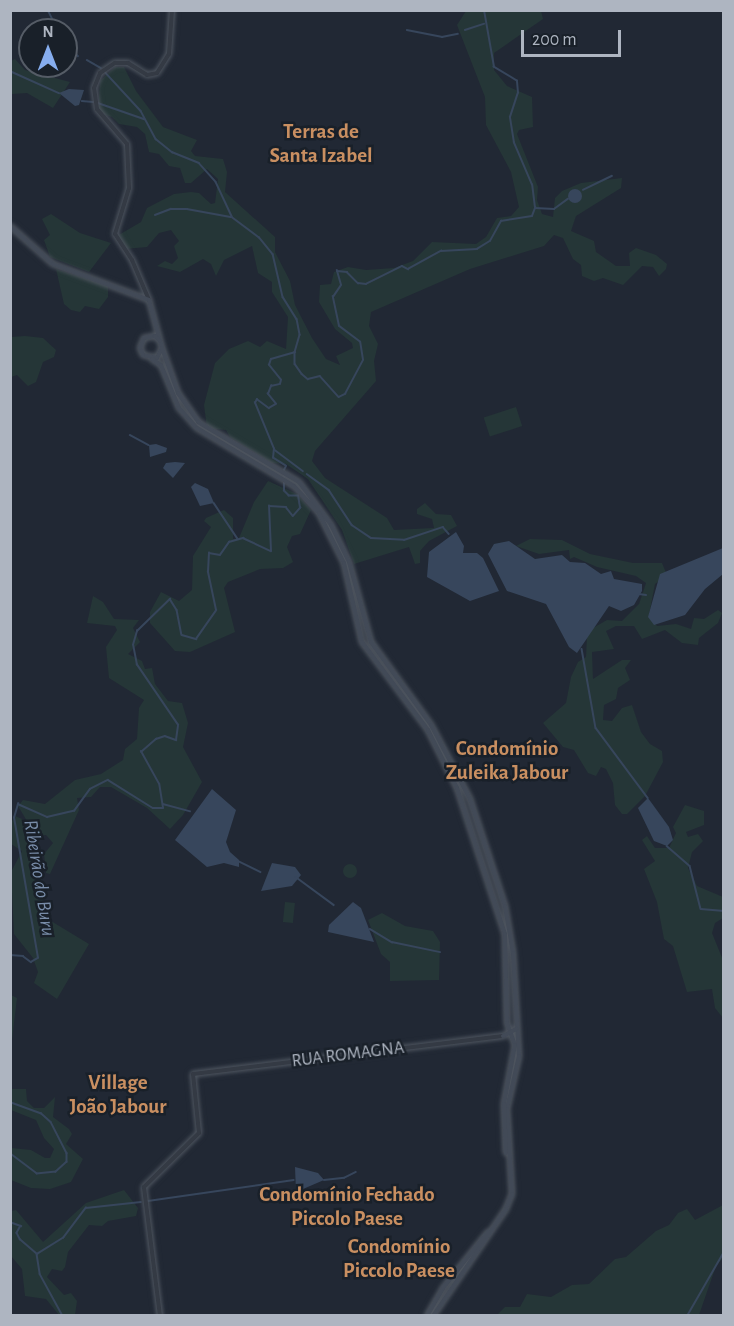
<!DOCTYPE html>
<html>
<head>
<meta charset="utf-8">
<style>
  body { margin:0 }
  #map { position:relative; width:734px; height:1326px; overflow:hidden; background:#212834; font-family:"Alegreya Sans",sans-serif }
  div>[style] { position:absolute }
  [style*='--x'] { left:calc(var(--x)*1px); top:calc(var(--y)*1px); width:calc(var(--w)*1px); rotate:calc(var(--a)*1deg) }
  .green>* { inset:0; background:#253637; transform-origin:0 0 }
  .round { border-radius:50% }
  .water>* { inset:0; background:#37465c }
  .stream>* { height:1.5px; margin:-0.75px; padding:0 0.75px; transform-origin:0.75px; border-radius:0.75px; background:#37465c }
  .roads { filter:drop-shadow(0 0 2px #4e555f) drop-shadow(0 0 2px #4e555f) }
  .tertiary>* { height:4px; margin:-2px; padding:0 2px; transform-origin:2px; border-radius:2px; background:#343a44 }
  .secondary>* { height:4px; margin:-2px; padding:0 2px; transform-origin:2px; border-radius:2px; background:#424a57 }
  span { translate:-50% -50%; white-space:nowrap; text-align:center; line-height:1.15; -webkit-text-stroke:5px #192029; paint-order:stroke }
  .street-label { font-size:18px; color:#aeb5c1 }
  .water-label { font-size:20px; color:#788ca8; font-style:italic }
  .quarter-label { font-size:21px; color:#c98f61; font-weight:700 }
  .frame { position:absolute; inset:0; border:12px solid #aeb5c1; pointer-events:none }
  .north { position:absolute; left:18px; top:18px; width:60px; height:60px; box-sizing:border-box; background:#192029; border:2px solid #555c66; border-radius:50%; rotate:0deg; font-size:16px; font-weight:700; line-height:24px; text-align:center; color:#aeb5c1 }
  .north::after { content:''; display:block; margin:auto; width:21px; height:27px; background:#86adee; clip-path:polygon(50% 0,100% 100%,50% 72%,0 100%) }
  .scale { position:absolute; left:521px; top:30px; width:100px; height:27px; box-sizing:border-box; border:3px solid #aeb5c1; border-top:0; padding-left:8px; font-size:18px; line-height:21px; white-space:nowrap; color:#aeb5c1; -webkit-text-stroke:4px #192029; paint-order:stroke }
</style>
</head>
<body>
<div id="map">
  <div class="green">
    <div style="clip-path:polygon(466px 11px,541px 11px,543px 19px,494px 53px,494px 70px,507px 86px,532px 97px,533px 127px,519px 130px,517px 134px,538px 187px,537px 200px,542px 214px,553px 217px,555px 198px,562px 191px,581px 183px,622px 178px,621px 188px,576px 216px,571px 231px,594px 241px,596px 252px,616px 266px,630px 266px,629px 253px,636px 248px,656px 255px,667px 264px,666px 269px,659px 276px,653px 267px,642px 266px,623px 285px,603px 278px,594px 281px,582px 276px,581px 265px,573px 259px,563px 238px,554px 235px,544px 246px,470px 269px,371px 312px,369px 326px,378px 344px,374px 361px,376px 381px,315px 451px,312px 461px,325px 478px,387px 518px,394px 530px,434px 528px,432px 519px,417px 514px,417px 509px,425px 503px,436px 514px,451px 515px,457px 526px,429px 541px,420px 551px,420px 563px,415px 564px,409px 547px,354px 564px,342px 530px,308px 479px,286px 464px,272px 463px,230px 437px,226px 430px,207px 428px,204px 405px,215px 363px,229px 349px,248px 341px,260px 347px,267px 341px,286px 349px,288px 317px,272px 292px,272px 282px,258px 273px,252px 246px,224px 260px,216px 276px,211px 264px,203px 259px,180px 272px,157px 266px,165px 261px,172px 264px,178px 258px,174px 246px,179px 241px,171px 230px,159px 233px,147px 247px,125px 249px,117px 236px,141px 222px,147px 208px,174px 194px,191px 192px,199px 193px,211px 204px,215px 203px,218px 179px,207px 169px,191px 183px,185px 183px,180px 168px,169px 166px,159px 154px,149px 152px,145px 134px,137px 127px,119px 124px,112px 117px,98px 113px,100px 81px,115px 67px,124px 67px,136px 91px,163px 127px,197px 140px,191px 151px,195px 156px,223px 159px,227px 172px,225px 192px,275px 237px,275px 252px,290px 281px,295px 305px,312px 338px,326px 359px,340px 365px,336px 356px,353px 348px,352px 343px,335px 329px,319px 302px,320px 285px,331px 284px,334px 272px,348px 267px,366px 270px,394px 268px,413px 261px,432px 242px,476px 244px,486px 237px,497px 218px,511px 216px,519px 207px,511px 172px,486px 125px,485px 97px,457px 25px)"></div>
    <div style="clip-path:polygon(15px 59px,25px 70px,70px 82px,53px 108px,27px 93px,12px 94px,11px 61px)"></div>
    <div style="clip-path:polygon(51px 214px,80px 233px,111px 243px,89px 272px,50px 257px,44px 240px,50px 235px,42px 219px)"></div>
    <div style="clip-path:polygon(56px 269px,108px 286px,108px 297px,99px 309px,85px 306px,80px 312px,71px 310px,64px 304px)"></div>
    <div style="clip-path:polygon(25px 336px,43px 338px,56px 350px,54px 357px,43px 362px,36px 382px,28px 386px,17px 375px,11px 377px,11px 337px)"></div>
    <div style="left:516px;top:407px;width:20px;height:34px;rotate:72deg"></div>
    <div style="clip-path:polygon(268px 481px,297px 494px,311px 510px,300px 534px,292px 536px,287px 547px,293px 562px,283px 568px,260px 569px,228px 582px,224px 588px,235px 632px,190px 652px,175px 651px,150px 623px,150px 612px,161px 592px,179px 601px,192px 590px,193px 556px,211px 527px,204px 521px,206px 518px,224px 510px,233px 518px,233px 539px,239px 538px,254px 502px)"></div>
    <div style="clip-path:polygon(530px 539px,562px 540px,590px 554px,633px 563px,662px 563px,667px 575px,655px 584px,649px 615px,657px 626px,676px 624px,691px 629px,694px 618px,704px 619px,718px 610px,722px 613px,718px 623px,699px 638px,698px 645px,682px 643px,665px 630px,642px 639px,634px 626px,616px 626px,606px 631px,614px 649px,592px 652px,593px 679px,622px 660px,631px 660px,625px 668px,630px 680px,618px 688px,616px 699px,604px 705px,603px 720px,612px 721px,622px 708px,632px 705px,641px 732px,650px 744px,662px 751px,663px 762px,645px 796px,627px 814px,622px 814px,615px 805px,613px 783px,606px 769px,601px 767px,596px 776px,588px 773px,574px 750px,563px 747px,543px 723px,566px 703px,571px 677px,578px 662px,586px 657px,587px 636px,593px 628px,607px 620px,622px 621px,639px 604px,646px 583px,636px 576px,597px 567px,574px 557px,570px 559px,569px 550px,539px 554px,516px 546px)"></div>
    <div style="clip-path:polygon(93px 596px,103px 602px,114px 619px,139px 620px,133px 628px,140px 642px,128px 654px,142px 661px,145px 669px,152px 668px,155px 684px,168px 701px,182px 703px,188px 723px,183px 747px,202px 782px,183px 815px,170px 829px,147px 808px,111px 787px,100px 787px,91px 797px,77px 798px,79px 810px,50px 874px,46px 873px,44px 854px,53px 843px,46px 835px,38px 836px,44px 907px,51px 921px,89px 944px,57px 999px,34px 983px,38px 972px,33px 958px,14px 934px,11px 872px,22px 851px,11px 844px,11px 823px,15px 816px,27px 821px,18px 806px,23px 800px,45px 804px,75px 780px,101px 774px,123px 760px,125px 749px,137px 739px,139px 708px,144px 700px,109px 678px,106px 647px,117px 630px,115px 626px,87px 623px)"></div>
    <div style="clip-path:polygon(685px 805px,704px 811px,704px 825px,686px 832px,688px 837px,698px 834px,703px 841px,692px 852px,688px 868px,697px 886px,723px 897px,723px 918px,715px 923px,712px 933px,723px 960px,723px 1018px,715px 1008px,712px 989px,687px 992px,673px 946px,664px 939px,657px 902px,644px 869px,655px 861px,642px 840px,647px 836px,655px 848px,669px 848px,676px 833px,673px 827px)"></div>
    <div class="round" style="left:343px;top:864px;width:14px;height:14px"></div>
    <div style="left:285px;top:902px;width:10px;height:20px;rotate:6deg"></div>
    <div style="clip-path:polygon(382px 913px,405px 926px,433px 931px,440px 942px,439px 980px,390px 981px,390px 962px,381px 954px,368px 920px)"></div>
    <div style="clip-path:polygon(11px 995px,17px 998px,11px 1048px,10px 995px)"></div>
    <div style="clip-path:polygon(10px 1089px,26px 1089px,27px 1101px,34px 1108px,44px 1108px,55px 1097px,53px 1117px,69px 1129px,72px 1134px,66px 1144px,83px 1159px,71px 1182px,50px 1189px,31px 1188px,11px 1180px,11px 1148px,31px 1150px,45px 1158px,50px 1158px,54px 1149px,44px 1138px,36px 1120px,11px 1110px)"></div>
    <div style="clip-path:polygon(124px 1190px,138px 1208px,136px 1216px,108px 1221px,102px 1226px,89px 1225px,68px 1252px,65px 1267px,62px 1271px,52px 1269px,47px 1277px,64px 1295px,71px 1293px,77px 1301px,75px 1315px,59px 1315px,46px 1299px,25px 1296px,22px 1269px,11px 1256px,11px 1211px,16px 1210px,43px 1242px,86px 1203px)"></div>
    <div style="clip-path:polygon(723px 1205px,723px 1258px,716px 1266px,699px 1315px,497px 1315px,505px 1307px,520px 1307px,527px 1294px,551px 1297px,572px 1285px,589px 1284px,615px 1259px,626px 1257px,656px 1231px,669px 1225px,678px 1213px,687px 1209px,695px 1220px)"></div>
  </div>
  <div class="water">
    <div style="clip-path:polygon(69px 89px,84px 90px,79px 105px,75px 106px,59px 93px)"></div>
    <div class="round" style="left:568px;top:189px;width:14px;height:14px"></div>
    <div style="clip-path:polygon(156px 444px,167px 448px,166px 452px,150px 457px,149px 445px)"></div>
    <div style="clip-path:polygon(166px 463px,175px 462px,185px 463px,173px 478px,163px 468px)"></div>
    <div style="clip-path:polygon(195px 483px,208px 489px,214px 503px,200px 506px,191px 487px)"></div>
    <div style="clip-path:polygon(456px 532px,464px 546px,463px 553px,477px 553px,483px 558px,499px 591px,470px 601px,427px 577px,429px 552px)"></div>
    <div style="clip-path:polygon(509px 541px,535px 559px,562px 555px,570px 562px,585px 563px,601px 574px,611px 571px,614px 579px,642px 584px,642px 591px,634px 605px,621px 611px,609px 606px,577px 653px,569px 647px,546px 604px,507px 591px,488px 554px,494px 544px)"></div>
    <div style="clip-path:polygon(723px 548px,723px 574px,705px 589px,685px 615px,654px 625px,648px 617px,660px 574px)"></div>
    <div style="clip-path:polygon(212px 789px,236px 810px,226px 842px,230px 852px,239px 860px,239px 867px,224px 863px,207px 867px,175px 840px)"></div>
    <div style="clip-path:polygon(648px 798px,669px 827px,673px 840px,667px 846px,654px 841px,638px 808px)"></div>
    <div style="clip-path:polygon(272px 863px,295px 867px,301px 875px,292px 886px,261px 891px)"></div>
    <div style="clip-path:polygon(353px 902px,361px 908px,374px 942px,328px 932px,329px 925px)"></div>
    <div style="clip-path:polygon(295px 1167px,318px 1173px,324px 1180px,296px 1192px)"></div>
  </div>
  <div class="stream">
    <div style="--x:48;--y:10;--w:22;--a:63"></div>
    <div style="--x:407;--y:30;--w:36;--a:11"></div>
    <div style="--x:442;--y:37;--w:16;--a:-11"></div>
    <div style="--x:465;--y:30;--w:20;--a:-18"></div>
    <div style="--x:66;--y:44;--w:17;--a:45"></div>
    <div style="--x:87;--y:60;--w:16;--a:30"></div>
    <div style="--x:10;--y:71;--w:54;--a:24.2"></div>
    <div style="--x:105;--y:72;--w:53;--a:47.3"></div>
    <div style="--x:141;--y:111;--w:32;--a:62"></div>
    <div style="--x:156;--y:139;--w:21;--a:39"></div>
    <div style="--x:172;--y:152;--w:29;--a:22"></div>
    <div style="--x:199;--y:163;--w:25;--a:48"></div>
    <div style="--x:216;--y:182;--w:38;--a:65"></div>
    <div style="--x:232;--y:217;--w:34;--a:37"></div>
    <div style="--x:259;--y:237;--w:22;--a:51"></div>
    <div style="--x:273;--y:254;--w:44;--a:76.9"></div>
    <div style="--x:283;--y:297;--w:26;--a:58"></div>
    <div style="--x:297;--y:319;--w:16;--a:79"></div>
    <div style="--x:300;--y:335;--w:18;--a:106"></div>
    <div style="--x:82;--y:101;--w:11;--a:5"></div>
    <div style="--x:98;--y:103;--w:49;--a:19.2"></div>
    <div style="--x:583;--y:190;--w:32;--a:-26"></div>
    <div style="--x:535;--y:208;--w:19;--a:3"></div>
    <div style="--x:554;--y:209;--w:17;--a:-36"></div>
    <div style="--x:155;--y:215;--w:17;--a:-21"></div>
    <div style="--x:171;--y:209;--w:16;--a:0"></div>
    <div style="--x:187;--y:209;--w:44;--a:10.5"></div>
    <div style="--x:130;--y:435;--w:21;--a:28"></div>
    <div style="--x:275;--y:450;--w:35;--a:37"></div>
    <div style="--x:284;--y:470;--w:4;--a:-63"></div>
    <div style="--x:286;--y:466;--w:15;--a:-148"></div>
    <div style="--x:273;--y:458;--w:9;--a:-84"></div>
    <div style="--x:274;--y:449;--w:50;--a:-112.4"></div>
    <div style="--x:255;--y:403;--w:4;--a:-63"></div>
    <div style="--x:257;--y:399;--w:15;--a:37"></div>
    <div style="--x:269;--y:408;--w:8;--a:-30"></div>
    <div style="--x:276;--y:404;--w:13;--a:-129"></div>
    <div style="--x:268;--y:394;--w:9;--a:-69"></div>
    <div style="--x:271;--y:386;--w:9;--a:-13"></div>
    <div style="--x:280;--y:384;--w:4;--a:-76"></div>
    <div style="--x:281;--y:380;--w:19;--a:-129"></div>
    <div style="--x:269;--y:365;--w:6;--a:-72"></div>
    <div style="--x:271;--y:359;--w:25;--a:-16"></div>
    <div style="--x:295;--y:352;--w:12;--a:90"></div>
    <div style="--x:295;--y:364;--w:12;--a:55"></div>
    <div style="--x:302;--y:374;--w:8;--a:40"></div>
    <div style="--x:308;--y:379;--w:12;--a:-14"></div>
    <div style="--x:320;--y:376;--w:28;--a:48"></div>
    <div style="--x:339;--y:397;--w:7;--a:-27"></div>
    <div style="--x:345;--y:394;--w:38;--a:-62"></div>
    <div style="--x:363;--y:360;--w:18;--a:-99"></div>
    <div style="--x:360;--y:342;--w:26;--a:-143"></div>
    <div style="--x:339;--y:326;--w:30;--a:-102"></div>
    <div style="--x:333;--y:297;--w:14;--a:-56"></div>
    <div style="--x:341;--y:285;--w:15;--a:-106"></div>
    <div style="--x:337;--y:271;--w:10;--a:6"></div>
    <div style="--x:347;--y:272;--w:16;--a:45"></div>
    <div style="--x:358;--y:283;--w:8;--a:7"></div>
    <div style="--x:366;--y:284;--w:40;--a:-26.6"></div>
    <div style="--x:402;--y:266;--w:7;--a:27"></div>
    <div style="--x:408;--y:269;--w:38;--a:-29"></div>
    <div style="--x:441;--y:251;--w:36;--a:-3"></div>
    <div style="--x:477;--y:249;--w:15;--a:-32"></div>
    <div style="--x:490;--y:241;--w:23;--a:-61"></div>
    <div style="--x:501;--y:221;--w:31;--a:-9"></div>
    <div style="--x:532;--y:216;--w:9;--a:-69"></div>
    <div style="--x:535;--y:208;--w:23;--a:-97"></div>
    <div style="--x:532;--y:185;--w:46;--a:-113.2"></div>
    <div style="--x:514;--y:143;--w:26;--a:-99"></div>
    <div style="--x:510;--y:117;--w:25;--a:-72"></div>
    <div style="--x:518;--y:93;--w:12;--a:-95"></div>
    <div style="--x:517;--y:81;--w:27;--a:-149"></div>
    <div style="--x:494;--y:67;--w:58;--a:-100"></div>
    <div style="--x:307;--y:474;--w:27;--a:36"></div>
    <div style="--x:329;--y:490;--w:42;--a:56.7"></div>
    <div style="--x:352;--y:525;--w:23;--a:34"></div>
    <div style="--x:371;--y:538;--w:33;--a:3"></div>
    <div style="--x:404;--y:540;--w:41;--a:-18.4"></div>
    <div style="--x:443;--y:527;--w:9;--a:49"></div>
    <div style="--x:214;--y:503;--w:43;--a:56.3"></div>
    <div style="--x:639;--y:594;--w:7;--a:8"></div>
    <div style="--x:582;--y:649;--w:80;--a:80"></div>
    <div style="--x:596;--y:728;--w:87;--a:53.4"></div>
    <div style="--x:163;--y:804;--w:28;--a:15"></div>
    <div style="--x:667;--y:846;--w:30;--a:41"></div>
    <div style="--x:690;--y:866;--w:44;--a:75.7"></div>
    <div style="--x:701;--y:909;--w:23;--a:5"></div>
    <div style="--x:238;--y:861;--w:25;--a:26"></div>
    <div style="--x:296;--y:877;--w:47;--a:36.4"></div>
    <div style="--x:370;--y:929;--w:26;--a:31"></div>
    <div style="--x:392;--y:942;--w:49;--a:11.8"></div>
    <div style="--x:10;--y:955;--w:13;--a:4"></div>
    <div style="--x:23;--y:956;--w:10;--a:37"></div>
    <div style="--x:31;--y:962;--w:8;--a:-30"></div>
    <div style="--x:38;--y:958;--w:142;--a:-99.7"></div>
    <div style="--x:14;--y:818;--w:15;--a:-74"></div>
    <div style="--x:18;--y:804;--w:32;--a:24"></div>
    <div style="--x:47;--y:817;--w:28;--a:-13"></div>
    <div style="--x:74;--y:811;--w:27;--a:-54"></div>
    <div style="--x:90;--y:789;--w:20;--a:-27"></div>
    <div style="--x:108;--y:780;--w:53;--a:31.9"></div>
    <div style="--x:153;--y:808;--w:10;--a:0"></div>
    <div style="--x:163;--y:808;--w:24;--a:-99"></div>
    <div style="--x:159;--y:784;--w:37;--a:-119"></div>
    <div style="--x:141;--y:752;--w:20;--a:-41"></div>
    <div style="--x:156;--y:739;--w:9;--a:-18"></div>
    <div style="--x:165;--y:736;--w:12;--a:20"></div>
    <div style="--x:176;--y:740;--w:15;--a:-82"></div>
    <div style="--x:178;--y:725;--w:73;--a:-124.3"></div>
    <div style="--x:137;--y:665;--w:20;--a:-101"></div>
    <div style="--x:133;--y:645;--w:15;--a:-74"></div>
    <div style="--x:137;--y:631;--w:46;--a:-44.1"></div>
    <div style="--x:170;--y:599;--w:13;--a:58"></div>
    <div style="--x:177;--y:610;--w:25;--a:79"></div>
    <div style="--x:182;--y:635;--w:15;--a:16"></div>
    <div style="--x:196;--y:639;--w:35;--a:-55"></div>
    <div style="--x:216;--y:610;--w:39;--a:-102"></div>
    <div style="--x:208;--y:572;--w:19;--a:-87"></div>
    <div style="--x:209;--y:553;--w:11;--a:10"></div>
    <div style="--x:220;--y:555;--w:16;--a:-55"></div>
    <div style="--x:229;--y:542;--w:15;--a:-16"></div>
    <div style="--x:243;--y:538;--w:31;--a:25"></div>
    <div style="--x:271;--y:551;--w:45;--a:-92.5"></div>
    <div style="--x:269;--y:506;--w:17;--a:3"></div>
    <div style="--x:286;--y:507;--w:11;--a:52"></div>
    <div style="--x:293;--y:516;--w:11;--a:-49"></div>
    <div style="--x:300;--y:508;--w:12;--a:-99"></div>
    <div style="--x:298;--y:496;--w:9;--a:180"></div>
    <div style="--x:289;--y:496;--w:7;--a:-135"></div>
    <div style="--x:284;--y:491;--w:16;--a:-90"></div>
    <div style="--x:10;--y:1102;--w:33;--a:20"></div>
    <div style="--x:41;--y:1113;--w:13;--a:42"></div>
    <div style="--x:51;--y:1122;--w:35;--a:63"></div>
    <div style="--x:67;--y:1153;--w:9;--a:90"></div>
    <div style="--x:67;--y:1162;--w:15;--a:138"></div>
    <div style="--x:56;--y:1172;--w:19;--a:174"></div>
    <div style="--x:37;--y:1174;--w:34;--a:-143"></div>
    <div style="--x:324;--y:1180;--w:20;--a:-6"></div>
    <div style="--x:344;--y:1178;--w:13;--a:-27"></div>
    <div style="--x:148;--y:1201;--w:147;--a:-8.2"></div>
    <div style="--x:10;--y:1222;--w:12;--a:20"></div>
    <div style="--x:21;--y:1226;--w:8;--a:120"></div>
    <div style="--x:17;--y:1233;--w:7;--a:63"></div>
    <div style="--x:20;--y:1239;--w:23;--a:41"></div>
    <div style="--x:37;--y:1254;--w:20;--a:81"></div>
    <div style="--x:40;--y:1274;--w:48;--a:61.3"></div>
    <div style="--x:37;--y:1254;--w:31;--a:-32"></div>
    <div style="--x:63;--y:1238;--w:38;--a:-53"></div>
    <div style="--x:86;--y:1208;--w:55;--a:-6.2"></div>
    <div style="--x:687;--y:1316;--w:74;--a:-60"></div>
  </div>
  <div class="roads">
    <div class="tertiary">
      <div style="--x:149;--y:300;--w:43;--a:-113"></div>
      <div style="--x:132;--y:260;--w:31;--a:-123"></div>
      <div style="--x:115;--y:234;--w:48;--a:-73.1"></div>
      <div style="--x:129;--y:188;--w:44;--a:-92.6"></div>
      <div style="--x:127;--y:144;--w:46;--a:-130.6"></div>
      <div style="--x:97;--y:109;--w:21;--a:-98"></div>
      <div style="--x:94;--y:88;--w:16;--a:-68"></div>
      <div style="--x:100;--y:73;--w:18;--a:-34"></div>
      <div style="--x:115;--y:63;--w:13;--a:0"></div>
      <div style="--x:128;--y:63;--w:22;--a:32"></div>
      <div style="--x:147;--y:75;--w:10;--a:-11"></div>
      <div style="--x:157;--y:73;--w:22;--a:-58"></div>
      <div style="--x:169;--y:54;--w:44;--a:-86.1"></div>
      <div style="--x:160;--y:1316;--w:130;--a:-97.1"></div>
      <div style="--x:144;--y:1187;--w:77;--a:-44.5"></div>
      <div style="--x:199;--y:1133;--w:59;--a:-95.8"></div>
      <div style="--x:193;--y:1074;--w:312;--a:-7"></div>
    </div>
    <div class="secondary">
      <div style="--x:10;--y:226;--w:57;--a:41.5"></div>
      <div style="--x:53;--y:264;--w:103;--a:20.6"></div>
      <div style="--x:149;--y:300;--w:50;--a:74.8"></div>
      <div style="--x:162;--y:348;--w:11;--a:117"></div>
      <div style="--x:157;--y:358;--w:14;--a:-168"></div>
      <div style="--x:143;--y:355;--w:8;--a:-113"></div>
      <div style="--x:140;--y:348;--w:11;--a:-68"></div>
      <div style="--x:144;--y:338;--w:11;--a:-10"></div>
      <div style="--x:155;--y:336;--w:7;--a:45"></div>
      <div style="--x:162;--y:348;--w:48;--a:70.4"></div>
      <div style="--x:178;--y:393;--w:35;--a:55"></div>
      <div style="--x:198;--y:422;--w:117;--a:30.7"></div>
      <div style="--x:299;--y:482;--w:54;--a:53.3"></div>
      <div style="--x:331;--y:525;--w:41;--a:64.1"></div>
      <div style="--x:349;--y:562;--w:83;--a:74.6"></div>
      <div style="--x:371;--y:642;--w:102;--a:54.1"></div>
      <div style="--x:431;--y:725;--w:84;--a:62.2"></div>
      <div style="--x:470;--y:799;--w:113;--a:71.9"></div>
      <div style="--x:505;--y:906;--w:48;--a:80.3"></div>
      <div style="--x:513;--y:953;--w:103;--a:86.7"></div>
      <div style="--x:519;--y:1056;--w:54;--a:102.8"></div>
      <div style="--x:507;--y:1109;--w:85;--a:86.6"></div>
      <div style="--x:512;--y:1194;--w:16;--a:112"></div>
      <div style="--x:506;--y:1209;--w:130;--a:124.3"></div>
      <div style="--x:152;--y:359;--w:11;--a:34"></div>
      <div style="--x:161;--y:365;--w:47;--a:67.3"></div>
      <div style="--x:179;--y:408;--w:27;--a:48"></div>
      <div style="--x:197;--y:428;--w:113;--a:30.9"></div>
      <div style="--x:294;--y:486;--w:37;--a:47"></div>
      <div style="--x:319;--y:513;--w:56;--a:63.4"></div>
      <div style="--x:344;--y:563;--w:81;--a:77.2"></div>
      <div style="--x:362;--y:642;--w:110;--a:53.1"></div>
      <div style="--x:428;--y:730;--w:65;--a:63.4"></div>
      <div style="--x:457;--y:788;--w:154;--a:71.8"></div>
      <div style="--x:505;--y:934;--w:89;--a:88.7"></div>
      <div style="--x:507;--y:1023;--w:23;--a:70"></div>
      <div style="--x:515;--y:1045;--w:60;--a:100.6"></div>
      <div style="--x:504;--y:1104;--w:49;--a:87.7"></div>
      <div style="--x:503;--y:1036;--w:15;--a:-28"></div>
      <div style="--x:427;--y:1316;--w:32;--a:-60"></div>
      <div style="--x:443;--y:1288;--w:72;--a:-51.2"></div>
    </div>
  </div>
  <div class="street-label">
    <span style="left:348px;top:1055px;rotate:-7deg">RUA ROMAGNA</span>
  </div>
  <div class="water-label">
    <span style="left:39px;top:878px;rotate:81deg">Ribeirão do Buru</span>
  </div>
  <div class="quarter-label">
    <span style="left:321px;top:144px">Terras de<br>Santa Izabel</span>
    <span style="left:507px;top:761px">Condomínio<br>Zuleika Jabour</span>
    <span style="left:118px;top:1095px">Village<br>João Jabour</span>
    <span style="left:347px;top:1207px">Condomínio Fechado<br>Piccolo Paese</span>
    <span style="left:399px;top:1259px">Condomínio<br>Piccolo Paese</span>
  </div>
  <div class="frame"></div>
  <div class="north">N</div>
  <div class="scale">200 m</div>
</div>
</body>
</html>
